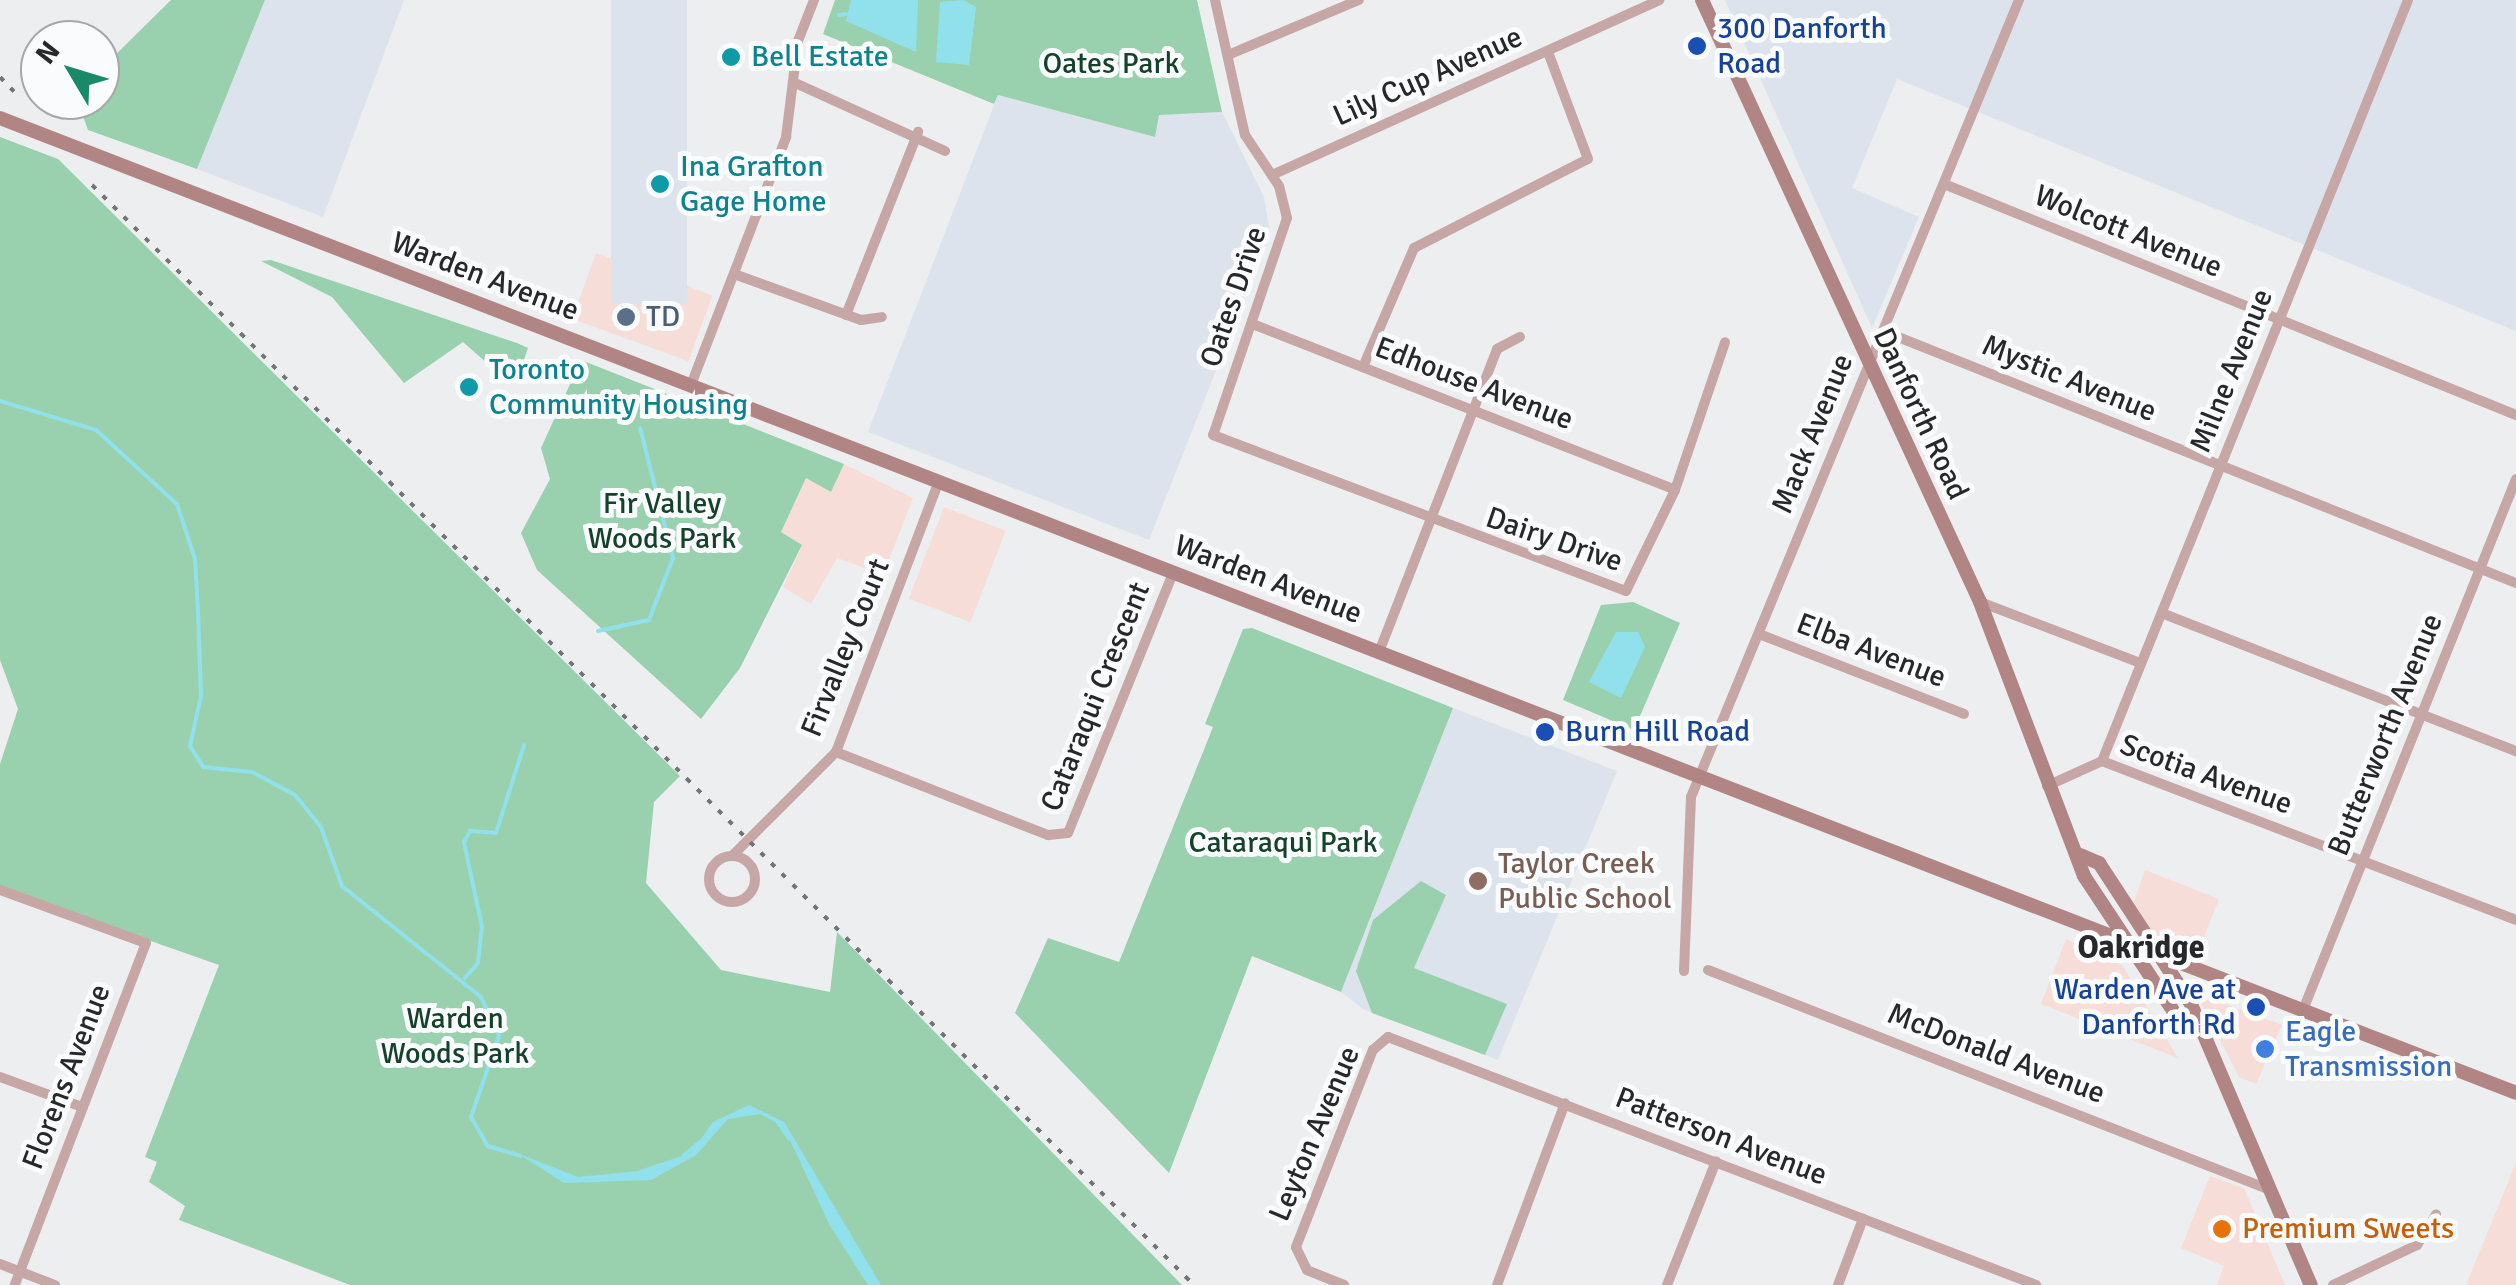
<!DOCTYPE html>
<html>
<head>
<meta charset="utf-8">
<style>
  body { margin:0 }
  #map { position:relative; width:2516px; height:1285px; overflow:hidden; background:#eceef0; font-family:Signika,sans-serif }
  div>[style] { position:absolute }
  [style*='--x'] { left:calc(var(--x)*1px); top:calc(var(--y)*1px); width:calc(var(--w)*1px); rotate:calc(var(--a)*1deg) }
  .commercial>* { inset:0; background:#f7ddd8; transform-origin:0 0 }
  .built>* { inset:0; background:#dde3ec; transform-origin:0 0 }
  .green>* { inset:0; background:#99d1ae }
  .water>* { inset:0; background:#91e1ec }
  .stream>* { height:4px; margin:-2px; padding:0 2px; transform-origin:2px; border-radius:2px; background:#91e1ec }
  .street>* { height:10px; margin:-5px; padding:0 5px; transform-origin:5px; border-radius:5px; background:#c6a7a6 }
  .street>.ring { margin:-5px; padding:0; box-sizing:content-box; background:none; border:10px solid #c6a7a6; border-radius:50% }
  .secondary>* { height:14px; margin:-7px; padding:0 7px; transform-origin:7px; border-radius:7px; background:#b18584 }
  .rail>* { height:4px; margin-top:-2px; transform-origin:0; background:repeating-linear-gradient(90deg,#737476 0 5px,transparent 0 15px) }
  .dots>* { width:28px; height:28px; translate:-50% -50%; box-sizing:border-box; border:5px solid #fafbfd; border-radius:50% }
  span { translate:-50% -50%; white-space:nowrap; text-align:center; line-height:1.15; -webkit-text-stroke:10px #fafbfd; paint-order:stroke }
  .transit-label { font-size:30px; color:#164399 }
  .left { translate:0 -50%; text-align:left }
  .right { translate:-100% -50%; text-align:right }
  .culture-label { font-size:30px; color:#0d838f }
  .park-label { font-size:30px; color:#14422a }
  .street-label { font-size:30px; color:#272829 }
  .service-label { font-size:30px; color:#4e5e75 }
  .education-label { font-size:30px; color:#785e54 }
  .shop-label { font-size:30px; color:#366cbe }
  .food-label { font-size:30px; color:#c56008 }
  .neighbourhood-label { font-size:32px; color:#272829; font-weight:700 }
  .north { position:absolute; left:20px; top:20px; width:100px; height:100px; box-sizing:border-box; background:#fafbfd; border:2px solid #a6a7a8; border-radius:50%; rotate:308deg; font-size:28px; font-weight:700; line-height:40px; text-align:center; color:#272829 }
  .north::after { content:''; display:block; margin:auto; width:35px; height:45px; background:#1a8967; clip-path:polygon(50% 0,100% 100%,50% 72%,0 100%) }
</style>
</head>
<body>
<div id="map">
  <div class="commercial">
    <div style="left:596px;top:253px;width:124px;height:70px;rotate:20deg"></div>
    <div style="clip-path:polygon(844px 464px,913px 498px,883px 575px,837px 558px,811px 604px,783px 587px,802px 546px,781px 532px,806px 477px,831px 492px)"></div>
    <div style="left:944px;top:507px;width:66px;height:98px;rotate:21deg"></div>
    <div style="clip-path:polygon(2145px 870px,2219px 899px,2198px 952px,2155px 937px,2134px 902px)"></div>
    <div style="clip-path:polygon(2066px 939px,2122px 965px,2178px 1058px,2041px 1004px)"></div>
    <div style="clip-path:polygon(2196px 993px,2282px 1025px,2256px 1084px,2239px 1077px)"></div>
    <div style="clip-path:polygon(2516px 1162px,2516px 1285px,2466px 1285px,2507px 1185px)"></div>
    <div style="clip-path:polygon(2210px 1176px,2244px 1188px,2285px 1285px,2217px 1285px,2224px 1266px,2181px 1248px)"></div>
  </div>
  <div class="built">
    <div style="clip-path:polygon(265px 0,404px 0,323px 217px,197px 169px)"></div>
    <div style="left:611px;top:0;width:76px;height:304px"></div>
    <div style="clip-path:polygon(1725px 0,2516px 0,2516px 331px,1897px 79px,1852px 188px,1919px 217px,1872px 328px)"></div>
    <div style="clip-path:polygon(998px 95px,1155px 137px,1158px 115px,1222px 112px,1264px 197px,1270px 234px,1149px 540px,868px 432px)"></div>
    <div style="clip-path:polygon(1453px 708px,1617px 771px,1498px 1060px,1363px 1009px,1341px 992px)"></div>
  </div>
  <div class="green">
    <div style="clip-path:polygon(171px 0,265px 0,197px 169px,88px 130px,77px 100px,100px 100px,100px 70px)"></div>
    <div style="clip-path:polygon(835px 0,1197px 0,1222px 112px,1159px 115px,1155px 137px,998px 95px,994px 104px,823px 34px)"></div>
    <div style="clip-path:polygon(0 137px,58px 159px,680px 776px,654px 802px,646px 883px,721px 970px,830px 992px,837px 932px,1182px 1285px,350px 1285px,179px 1220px,185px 1206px,149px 1182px,157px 1162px,145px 1157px,219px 965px,0 888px,0 764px,18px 709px,0 660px)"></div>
    <div style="clip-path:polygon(271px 260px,517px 343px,528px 348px,518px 377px,505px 379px,463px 342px,404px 383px,332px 297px,261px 261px)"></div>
    <div style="clip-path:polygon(581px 360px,844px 464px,831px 492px,806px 478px,781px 532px,802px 545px,740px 668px,701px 719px,537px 570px,521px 533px,550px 479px,541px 448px)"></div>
    <div style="clip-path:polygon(1633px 602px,1680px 623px,1634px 730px,1563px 700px,1601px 605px)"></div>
    <div style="clip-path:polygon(1252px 628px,1453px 708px,1341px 992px,1252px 956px,1169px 1173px,1015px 1013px,1048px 938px,1119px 962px,1213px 727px,1205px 724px,1243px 629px)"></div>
    <div style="clip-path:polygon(1421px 881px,1446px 895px,1414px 968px,1507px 1004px,1485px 1055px,1372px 1013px,1356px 971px,1373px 920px)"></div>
  </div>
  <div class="water">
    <div style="clip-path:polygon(851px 0,918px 0,916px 52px,846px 21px)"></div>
    <div style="clip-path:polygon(963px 0,976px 7px,969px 65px,936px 62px,940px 2px)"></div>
    <div style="clip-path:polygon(1616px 632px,1638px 632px,1645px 647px,1621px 698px,1589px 682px)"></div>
    <div style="clip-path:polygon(749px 1105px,784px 1122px,881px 1285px,868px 1285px,830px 1226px,784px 1127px,760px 1114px,728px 1119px,696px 1155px,651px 1180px,564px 1183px,517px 1153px,578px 1177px,637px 1171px,691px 1153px,713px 1122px)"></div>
  </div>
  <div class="stream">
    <div style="--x:839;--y:15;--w:7;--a:-8"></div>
    <div style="--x:0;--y:401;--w:100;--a:16.8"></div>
    <div style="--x:96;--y:430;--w:110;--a:42.4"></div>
    <div style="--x:177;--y:504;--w:58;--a:71.9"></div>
    <div style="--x:195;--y:559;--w:52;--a:86.7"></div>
    <div style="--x:198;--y:611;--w:85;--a:88"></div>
    <div style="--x:201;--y:696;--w:51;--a:102.4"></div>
    <div style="--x:190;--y:746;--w:25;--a:58"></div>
    <div style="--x:203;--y:767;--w:49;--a:5.8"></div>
    <div style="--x:252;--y:772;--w:49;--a:28.1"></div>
    <div style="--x:295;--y:795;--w:41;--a:50.9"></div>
    <div style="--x:321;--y:827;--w:63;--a:70.4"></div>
    <div style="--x:342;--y:886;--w:178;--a:38.6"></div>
    <div style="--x:481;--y:997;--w:43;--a:65.2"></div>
    <div style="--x:499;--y:1036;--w:86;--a:109.1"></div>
    <div style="--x:471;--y:1117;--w:34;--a:60"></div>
    <div style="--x:488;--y:1146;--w:34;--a:17"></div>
    <div style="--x:598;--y:631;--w:52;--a:-12.2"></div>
    <div style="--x:649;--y:620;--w:66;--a:-68.8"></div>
    <div style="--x:673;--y:558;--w:134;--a:-104.2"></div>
    <div style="--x:465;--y:978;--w:20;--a:-49"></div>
    <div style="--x:478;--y:963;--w:36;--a:-84"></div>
    <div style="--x:482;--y:927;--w:87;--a:-102"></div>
    <div style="--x:464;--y:842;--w:13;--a:-61"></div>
    <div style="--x:470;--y:831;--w:26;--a:4"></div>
    <div style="--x:496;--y:833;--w:92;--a:-72.3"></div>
    <div style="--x:778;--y:1122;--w:20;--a:57"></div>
    <div style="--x:684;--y:1155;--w:21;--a:-39"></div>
  </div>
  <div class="street">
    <div style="--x:1215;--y:0;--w:138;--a:77.5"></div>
    <div style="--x:1245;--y:135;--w:61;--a:56.3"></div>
    <div style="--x:1279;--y:186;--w:33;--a:76"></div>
    <div style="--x:1287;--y:218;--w:229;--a:108.8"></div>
    <div style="--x:1213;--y:435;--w:441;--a:20.7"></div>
    <div style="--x:1626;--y:591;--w:112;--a:-64.1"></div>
    <div style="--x:1675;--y:490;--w:156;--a:-71.3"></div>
    <div style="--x:1228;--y:55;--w:142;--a:-22.8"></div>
    <div style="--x:793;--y:82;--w:167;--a:24.4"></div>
    <div style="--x:1272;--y:175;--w:425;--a:-24.3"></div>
    <div style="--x:1944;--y:184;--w:617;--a:21.99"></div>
    <div style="--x:734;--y:274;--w:135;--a:19.9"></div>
    <div style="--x:861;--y:320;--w:21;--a:-8"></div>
    <div style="--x:846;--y:315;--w:197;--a:-68.5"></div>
    <div style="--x:1255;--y:325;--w:451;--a:21.4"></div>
    <div style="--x:1883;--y:331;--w:681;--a:21.71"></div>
    <div style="--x:1363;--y:367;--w:129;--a:-66.8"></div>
    <div style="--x:1414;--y:248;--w:195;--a:-27.1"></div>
    <div style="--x:1588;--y:159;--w:114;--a:-110.5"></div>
    <div style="--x:691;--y:385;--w:266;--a:-69"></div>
    <div style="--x:786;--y:137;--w:97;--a:-82.9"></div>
    <div style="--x:798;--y:41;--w:44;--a:-68.7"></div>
    <div style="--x:1980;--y:602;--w:172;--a:20.8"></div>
    <div style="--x:2164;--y:614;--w:378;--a:21.3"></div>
    <div style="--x:1759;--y:634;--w:220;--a:21.3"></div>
    <div style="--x:1379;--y:652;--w:325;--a:-68.7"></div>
    <div style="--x:1497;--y:349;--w:26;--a:-28"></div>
    <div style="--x:836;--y:752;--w:228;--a:21.4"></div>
    <div style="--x:1048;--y:835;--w:20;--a:-6"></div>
    <div style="--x:1068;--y:833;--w:280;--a:-68"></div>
    <div style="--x:2102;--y:761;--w:820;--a:-68.09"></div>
    <div style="--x:2047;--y:786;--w:60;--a:-24.4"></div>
    <div style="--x:2102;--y:761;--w:443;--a:21"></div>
    <div class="ring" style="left:709px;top:856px;width:36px;height:36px"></div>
    <div style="--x:732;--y:856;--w:147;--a:-45"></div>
    <div style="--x:836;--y:752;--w:288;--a:-69.2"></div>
    <div style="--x:0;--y:890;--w:155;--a:20"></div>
    <div style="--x:146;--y:943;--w:366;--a:111"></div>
    <div style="--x:1708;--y:970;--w:598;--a:21.37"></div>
    <div style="--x:1684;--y:971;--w:174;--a:-87.7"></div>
    <div style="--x:1691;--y:797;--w:862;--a:-67.63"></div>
    <div style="--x:2303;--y:1010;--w:572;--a:-68.14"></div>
    <div style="--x:0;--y:1077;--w:87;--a:20.1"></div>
    <div style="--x:0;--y:1264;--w:59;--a:20.9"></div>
    <div style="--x:1344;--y:1285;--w:40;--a:-158"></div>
    <div style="--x:1307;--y:1270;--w:25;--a:-116"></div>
    <div style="--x:1296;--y:1247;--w:212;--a:-68.7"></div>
    <div style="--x:1373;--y:1050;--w:20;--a:-41"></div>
    <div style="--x:1388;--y:1037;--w:694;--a:20.94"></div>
    <div style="--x:1497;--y:1285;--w:194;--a:-69.5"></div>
    <div style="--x:1667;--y:1285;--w:133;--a:-68.4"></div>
    <div style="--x:1838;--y:1285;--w:71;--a:-69.3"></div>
    <div style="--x:2333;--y:1285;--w:93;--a:-25.5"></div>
    <div style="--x:2417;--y:1245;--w:36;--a:-58"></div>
  </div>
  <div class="secondary">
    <div style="--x:1702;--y:0;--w:663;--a:65.21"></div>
    <div style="--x:1980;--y:602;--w:293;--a:69.2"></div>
    <div style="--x:2084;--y:876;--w:167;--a:56.5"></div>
    <div style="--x:2176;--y:1015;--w:18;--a:22"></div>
    <div style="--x:0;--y:118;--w:2698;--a:21.18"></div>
    <div style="--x:2080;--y:855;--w:21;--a:23"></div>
    <div style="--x:2099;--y:863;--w:166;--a:56.8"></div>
    <div style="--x:2190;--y:1002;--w:308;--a:66.9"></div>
  </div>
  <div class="rail">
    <div style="--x:0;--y:77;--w:28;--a:46"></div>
    <div style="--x:92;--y:185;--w:1557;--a:44.95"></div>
  </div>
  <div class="dots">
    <div style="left:1697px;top:46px;background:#1a4fb4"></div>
    <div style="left:731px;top:57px;background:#0f9aa8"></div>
    <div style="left:660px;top:184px;background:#0f9aa8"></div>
    <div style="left:626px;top:317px;background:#5c6f8a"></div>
    <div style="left:469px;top:387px;background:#0f9aa8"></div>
    <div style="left:1545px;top:732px;background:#1a4fb4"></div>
    <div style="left:1478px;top:881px;background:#8d6e63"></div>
    <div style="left:2256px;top:1007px;background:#1a4fb4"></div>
    <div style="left:2265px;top:1049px;background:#3f7fe0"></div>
    <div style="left:2222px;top:1229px;background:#e8710a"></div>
  </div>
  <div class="transit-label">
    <span class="left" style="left:1717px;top:46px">300 Danforth<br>Road</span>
    <span class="left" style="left:1565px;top:732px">Burn Hill Road</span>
    <span class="right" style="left:2236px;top:1007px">Warden Ave at<br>Danforth Rd</span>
  </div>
  <div class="culture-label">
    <span class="left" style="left:751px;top:57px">Bell Estate</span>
    <span class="left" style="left:680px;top:184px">Ina Grafton<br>Gage Home</span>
    <span class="left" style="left:489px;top:387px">Toronto<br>Community Housing</span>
  </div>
  <div class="park-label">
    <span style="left:1111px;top:64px">Oates Park</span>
    <span style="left:662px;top:521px">Fir Valley<br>Woods Park</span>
    <span style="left:1283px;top:843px">Cataraqui Park</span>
    <span style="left:455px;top:1036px">Warden<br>Woods Park</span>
  </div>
  <div class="street-label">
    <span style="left:1428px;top:77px;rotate:-24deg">Lily Cup Avenue</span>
    <span style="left:2128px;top:232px;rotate:22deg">Wolcott Avenue</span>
    <span style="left:485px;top:277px;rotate:21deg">Warden Avenue</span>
    <span style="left:1234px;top:297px;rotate:-71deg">Oates Drive</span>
    <span style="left:2232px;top:371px;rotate:-68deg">Milne Avenue</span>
    <span style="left:2069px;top:379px;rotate:22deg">Mystic Avenue</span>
    <span style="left:1474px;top:384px;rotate:21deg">Edhouse Avenue</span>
    <span style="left:1920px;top:414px;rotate:65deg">Danforth Road</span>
    <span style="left:1813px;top:434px;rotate:-68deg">Mack Avenue</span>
    <span style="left:1554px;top:540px;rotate:19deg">Dairy Drive</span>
    <span style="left:1268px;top:580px;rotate:21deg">Warden Avenue</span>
    <span style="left:846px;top:648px;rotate:-68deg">Firvalley Court</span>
    <span style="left:1871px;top:651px;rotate:21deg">Elba Avenue</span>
    <span style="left:1096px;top:697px;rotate:-68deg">Cataraqui Crescent</span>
    <span style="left:2386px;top:735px;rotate:-68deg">Butterworth Avenue</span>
    <span style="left:2206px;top:775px;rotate:20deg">Scotia Avenue</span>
    <span style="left:1996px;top:1054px;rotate:21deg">McDonald Avenue</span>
    <span style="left:67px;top:1077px;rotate:-69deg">Florens Avenue</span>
    <span style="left:1315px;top:1134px;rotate:-67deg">Leyton Avenue</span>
    <span style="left:1721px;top:1137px;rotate:21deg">Patterson Avenue</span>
  </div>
  <div class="service-label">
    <span class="left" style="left:646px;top:317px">TD</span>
  </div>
  <div class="education-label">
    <span class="left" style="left:1498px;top:881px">Taylor Creek<br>Public School</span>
  </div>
  <div class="shop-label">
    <span class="left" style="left:2285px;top:1049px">Eagle<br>Transmission</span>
  </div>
  <div class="food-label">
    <span class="left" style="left:2242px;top:1229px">Premium Sweets</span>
  </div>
  <div class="neighbourhood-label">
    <span style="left:2141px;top:948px">Oakridge</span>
  </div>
  <div class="north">N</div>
</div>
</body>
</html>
